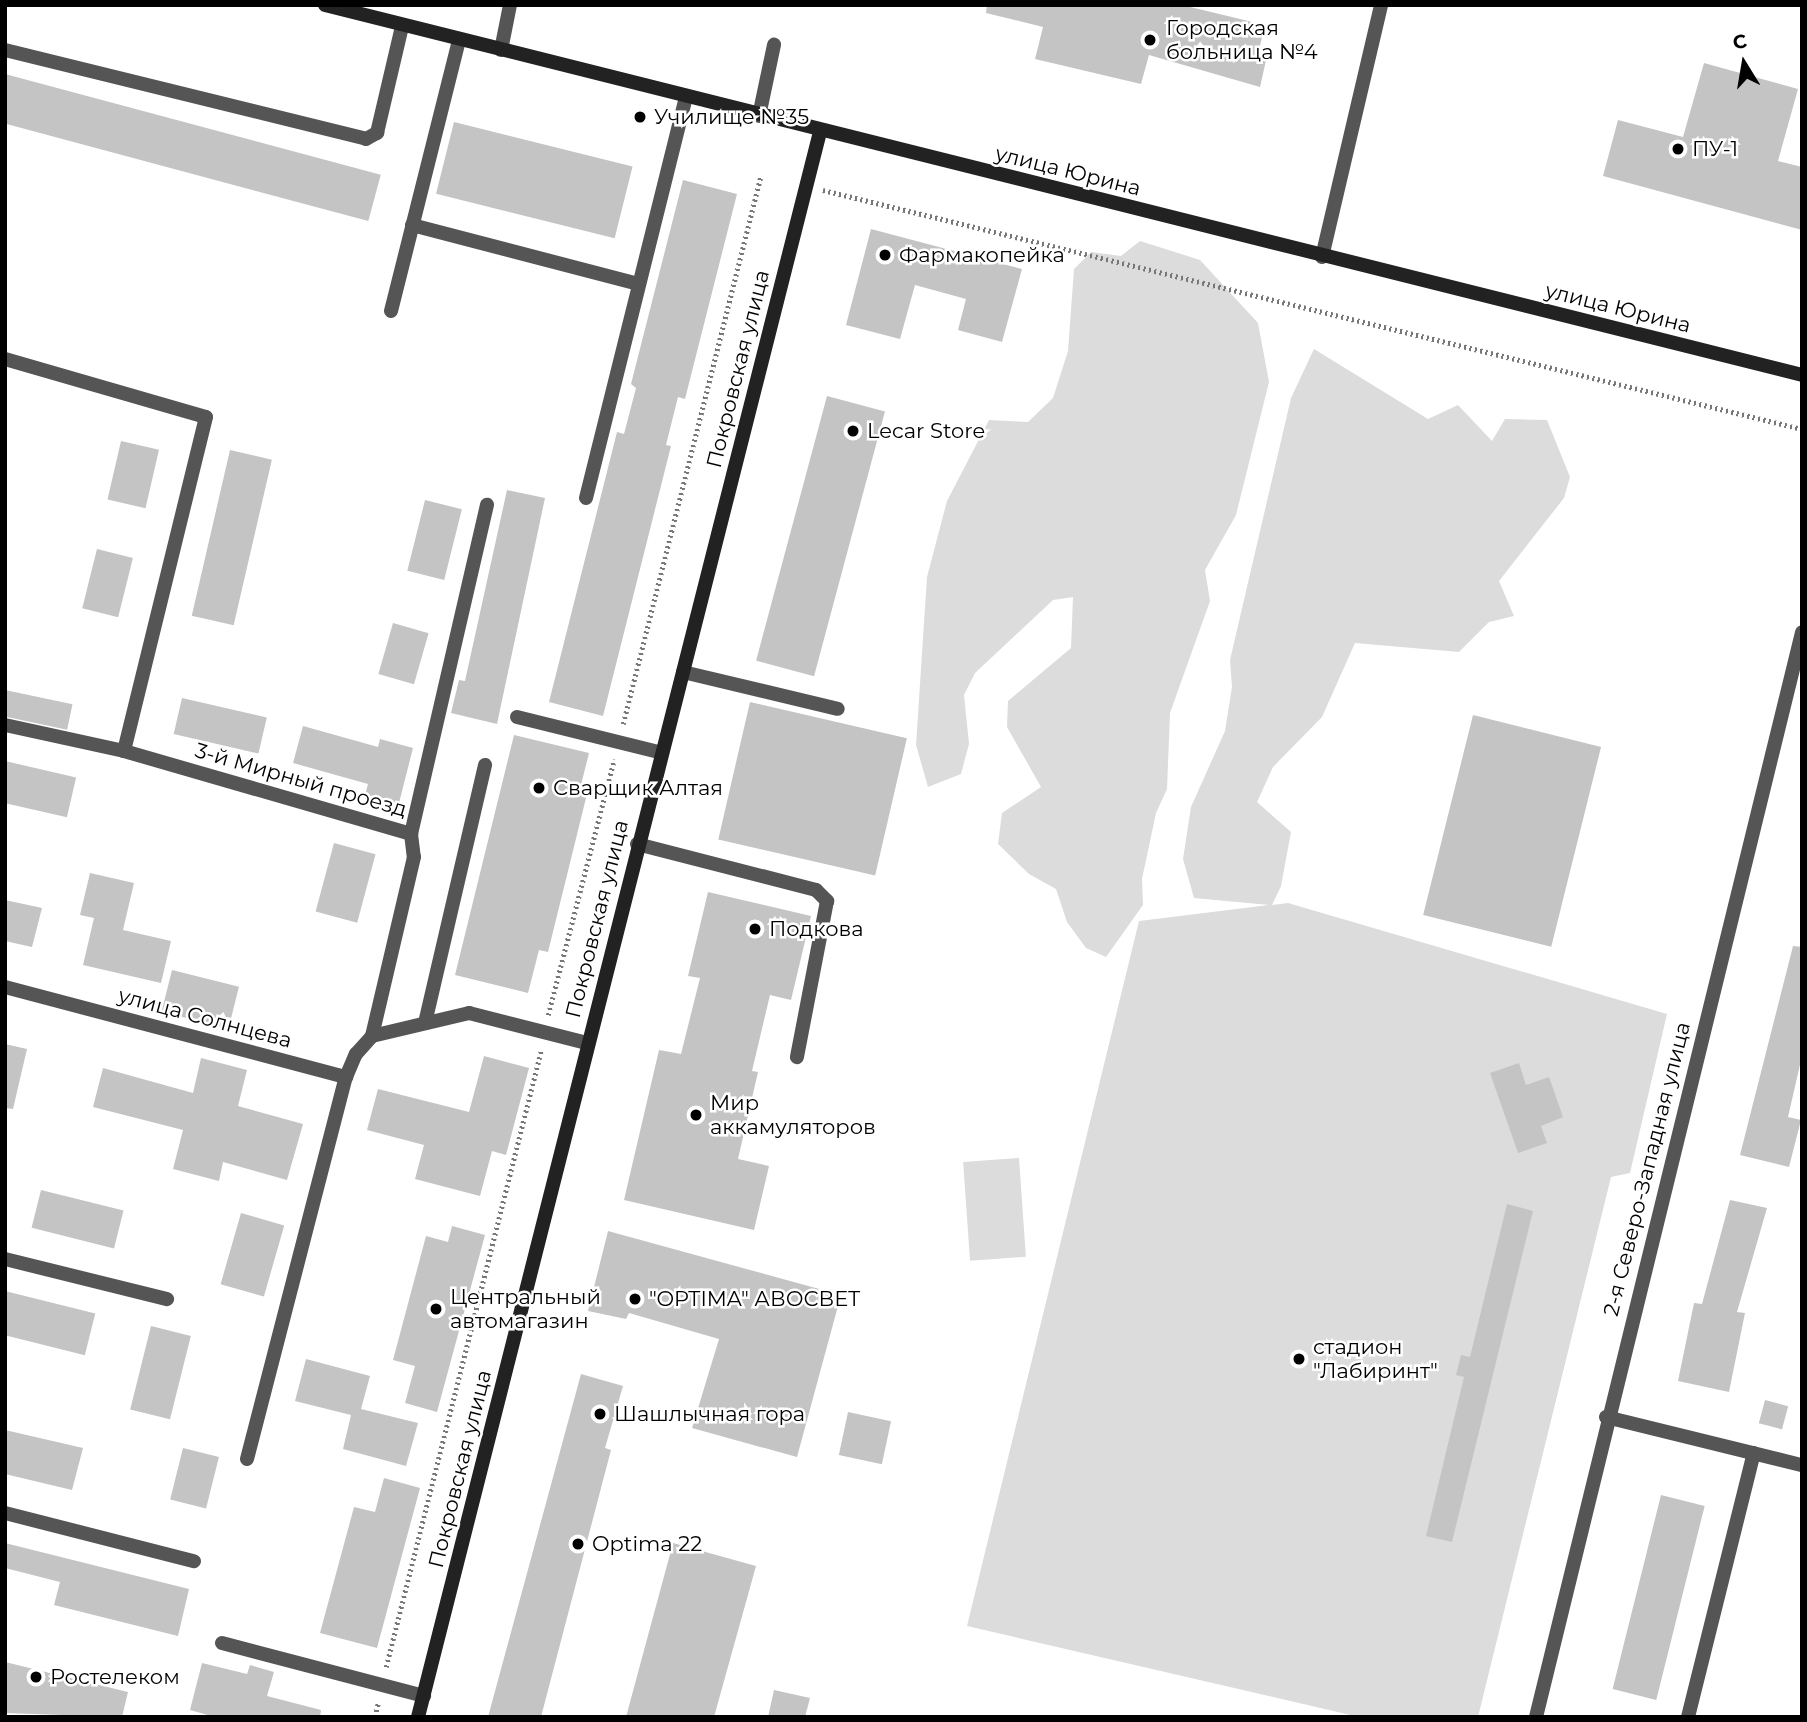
<!DOCTYPE html>
<html>
<head>
<meta charset="utf-8">
<style>
  body { margin:0 }
  #map { position:relative; width:1807px; height:1722px; overflow:hidden; background:#fff; font-family:Montserrat,sans-serif }
  div>[style] { position:absolute }
  [style*='--x'] { left:calc(var(--x)*1px); top:calc(var(--y)*1px); width:calc(var(--w)*1px); rotate:calc(var(--a)*1deg) }
  .green>* { inset:0; background:#dcdcdc; transform-origin:0 0 }
  .building>* { inset:0; background:#c4c4c4; transform-origin:0 0 }
  .path>* { height:4.5px; margin-top:-2.25px; transform-origin:0; background:repeating-linear-gradient(90deg,#777 0 2px,transparent 0 5.5px) }
  .lane>* { height:14px; margin:-7px; padding:0 7px; transform-origin:7px; border-radius:7px; background:#555 }
  .street>* { height:14px; margin:-7px; padding:0 7px; transform-origin:7px; border-radius:7px; background:#555 }
  .secondary>* { height:14px; margin:-7px; padding:0 7px; transform-origin:7px; border-radius:7px; background:#222 }
  .dots>* { width:19px; height:19px; translate:-50% -50%; box-sizing:border-box; border:4px solid #fff; border-radius:50% }
  span { translate:-50% -50%; white-space:nowrap; text-align:center; line-height:1.15; -webkit-text-stroke:5px #fff; paint-order:stroke }
  .poi-label { font-size:21px; color:#000 }
  .left { translate:0 -50%; text-align:left }
  .street-label { font-size:21px; color:#000 }
  .frame { position:absolute; inset:0; border:7px solid #000; pointer-events:none }
  .north { position:absolute; left:1709px; top:28px; width:70px; height:70px; -webkit-text-stroke:5px #fff; paint-order:stroke; rotate:349deg; font-size:19px; font-weight:700; line-height:28px; text-align:center; color:#000 }
  .north::after { content:''; display:block; margin:auto; width:24px; height:32px; background:#000; clip-path:polygon(50% 0,100% 100%,50% 72%,0 100%) }
</style>
</head>
<body>
<div id="map">
  <div class="green">
    <div style="clip-path:polygon(1140px 241px,1200px 260px,1258px 323px,1269px 382px,1236px 515px,1205px 570px,1210px 601px,1170px 713px,1167px 789px,1156px 813px,1142px 879px,1143px 905px,1106px 957px,1086px 948px,1067px 922px,1056px 889px,1029px 874px,998px 844px,1002px 813px,1041px 787px,1007px 727px,1008px 701px,1071px 648px,1073px 597px,1053px 600px,975px 673px,964px 695px,969px 744px,961px 774px,928px 787px,916px 745px,927px 577px,947px 501px,989px 420px,1028px 422px,1053px 398px,1068px 351px,1074px 269px,1091px 252px,1121px 256px)"></div>
    <div style="clip-path:polygon(1314px 349px,1428px 419px,1458px 405px,1492px 441px,1505px 419px,1547px 420px,1570px 477px,1564px 498px,1499px 581px,1514px 616px,1489px 622px,1459px 652px,1355px 643px,1322px 717px,1273px 767px,1257px 802px,1291px 832px,1281px 886px,1272px 905px,1288px 903px,1667px 1014px,1630px 1173px,1611px 1177px,1478px 1717px,1359px 1717px,967px 1626px,1139px 921px,1269px 905px,1194px 898px,1183px 859px,1191px 807px,1225px 731px,1232px 687px,1230px 660px,1291px 398px)"></div>
    <div style="left:1019px;top:1158px;width:99px;height:56px;rotate:86deg"></div>
  </div>
  <div class="building">
    <div style="clip-path:polygon(987px 5px,1182px 5px,1265px 25px,1258px 54px,1267px 56px,1260px 87px,1149px 55px,1141px 84px,1035px 59px,1043px 27px,986px 13px)"></div>
    <div style="clip-path:polygon(1704px 63px,1798px 89px,1778px 161px,1802px 167px,1802px 230px,1603px 176px,1618px 120px,1683px 137px)"></div>
    <div style="left:5px;top:74px;width:389px;height:48px;rotate:15deg"></div>
    <div style="left:454px;top:122px;width:184px;height:74px;rotate:14deg"></div>
    <div style="clip-path:polygon(683px 180px,737px 194px,685px 399px,678px 397px,666px 445px,671px 446px,603px 716px,549px 702px,617px 432px,624px 434px,636px 388px,631px 384px)"></div>
    <div style="clip-path:polygon(871px 229px,1022px 269px,1002px 342px,958px 330px,966px 299px,915px 285px,900px 339px,846px 325px)"></div>
    <div style="left:827px;top:396px;width:60px;height:274px;rotate:15deg"></div>
    <div style="left:121px;top:441px;width:39px;height:60px;rotate:13deg"></div>
    <div style="left:230px;top:450px;width:43px;height:170px;rotate:13deg"></div>
    <div style="clip-path:polygon(507px 490px,545px 498px,497px 724px,451px 713px,459px 680px,465px 681px)"></div>
    <div style="left:425px;top:500px;width:38px;height:73px;rotate:14deg"></div>
    <div style="left:97px;top:549px;width:37px;height:61px;rotate:14deg"></div>
    <div style="left:393px;top:623px;width:37px;height:53px;rotate:16deg"></div>
    <div style="left:5px;top:690px;width:69px;height:26px;rotate:12deg"></div>
    <div style="left:182px;top:698px;width:87px;height:37px;rotate:13deg"></div>
    <div style="left:750px;top:702px;width:161px;height:141px;rotate:13deg"></div>
    <div style="left:1473px;top:715px;width:132px;height:206px;rotate:14deg"></div>
    <div style="clip-path:polygon(303px 726px,378px 747px,380px 739px,413px 748px,399px 803px,365px 795px,368px 784px,293px 763px)"></div>
    <div style="clip-path:polygon(514px 735px,589px 753px,579px 793px,587px 794px,548px 952px,539px 950px,528px 993px,455px 975px)"></div>
    <div style="left:5px;top:761px;width:73px;height:41px;rotate:13deg"></div>
    <div style="left:334px;top:843px;width:43px;height:71px;rotate:15deg"></div>
    <div style="clip-path:polygon(90px 873px,134px 883px,123px 930px,171px 941px,161px 983px,83px 965px,94px 918px,80px 915px)"></div>
    <div style="clip-path:polygon(708px 892px,811px 916px,791px 1000px,770px 995px,752px 1071px,758px 1072px,738px 1159px,769px 1166px,754px 1230px,624px 1200px,659px 1050px,681px 1054px,700px 978px,688px 976px)"></div>
    <div style="clip-path:polygon(5px 900px,42px 908px,32px 947px,5px 941px)"></div>
    <div style="clip-path:polygon(1793px 946px,1802px 947px,1802px 1056px,1788px 1117px,1801px 1120px,1789px 1167px,1740px 1155px)"></div>
    <div style="left:172px;top:970px;width:69px;height:43px;rotate:14deg"></div>
    <div style="clip-path:polygon(5px 1044px,27px 1049px,13px 1109px,5px 1108px)"></div>
    <div style="clip-path:polygon(484px 1056px,529px 1068px,506px 1155px,492px 1151px,480px 1196px,415px 1179px,424px 1145px,367px 1130px,378px 1089px,469px 1112px)"></div>
    <div style="clip-path:polygon(201px 1058px,247px 1070px,238px 1106px,303px 1124px,287px 1180px,223px 1162px,219px 1181px,173px 1169px,183px 1130px,93px 1107px,103px 1068px,193px 1093px)"></div>
    <div style="clip-path:polygon(1519px 1063px,1526px 1085px,1549px 1077px,1563px 1117px,1541px 1126px,1547px 1143px,1518px 1153px,1490px 1073px)"></div>
    <div style="left:41px;top:1190px;width:85px;height:39px;rotate:14deg"></div>
    <div style="clip-path:polygon(1730px 1200px,1767px 1208px,1737px 1312px,1745px 1313px,1729px 1392px,1678px 1381px,1694px 1303px,1702px 1304px)"></div>
    <div style="clip-path:polygon(1507px 1204px,1533px 1211px,1452px 1542px,1426px 1536px,1464px 1377px,1456px 1375px,1461px 1355px,1470px 1357px)"></div>
    <div style="left:241px;top:1213px;width:45px;height:74px;rotate:16deg"></div>
    <div style="clip-path:polygon(452px 1226px,485px 1235px,437px 1412px,405px 1403px,415px 1366px,393px 1360px,426px 1236px,448px 1242px)"></div>
    <div style="clip-path:polygon(608px 1231px,841px 1295px,797px 1457px,692px 1428px,719px 1339px,629px 1313px,626px 1319px,588px 1311px)"></div>
    <div style="left:5px;top:1291px;width:93px;height:43px;rotate:14deg"></div>
    <div style="left:151px;top:1326px;width:41px;height:86px;rotate:14deg"></div>
    <div style="clip-path:polygon(306px 1359px,370px 1376px,361px 1409px,418px 1423px,406px 1466px,343px 1449px,351px 1415px,295px 1401px)"></div>
    <div style="clip-path:polygon(581px 1374px,623px 1386px,605px 1448px,611px 1450px,541px 1717px,488px 1717px)"></div>
    <div style="left:1765px;top:1400px;width:24px;height:24px;rotate:15deg"></div>
    <div style="left:848px;top:1412px;width:44px;height:44px;rotate:12deg"></div>
    <div style="clip-path:polygon(5px 1430px,83px 1448px,72px 1490px,5px 1474px)"></div>
    <div style="left:183px;top:1448px;width:37px;height:53px;rotate:14deg"></div>
    <div style="clip-path:polygon(384px 1478px,420px 1488px,377px 1648px,320px 1633px,354px 1507px,375px 1512px)"></div>
    <div style="left:1661px;top:1495px;width:45px;height:200px;rotate:14deg"></div>
    <div style="clip-path:polygon(5px 1543px,189px 1589px,178px 1636px,54px 1605px,60px 1582px,5px 1568px)"></div>
    <div style="clip-path:polygon(673px 1543px,756px 1566px,714px 1717px,626px 1717px)"></div>
    <div style="clip-path:polygon(5px 1662px,128px 1692px,122px 1717px,5px 1713px)"></div>
    <div style="clip-path:polygon(202px 1663px,247px 1674px,250px 1665px,274px 1672px,267px 1696px,321px 1710px,320px 1717px,215px 1717px,190px 1710px)"></div>
    <div style="clip-path:polygon(774px 1690px,810px 1698px,805px 1717px,768px 1717px)"></div>
  </div>
  <div class="path">
    <div style="--x:823;--y:190;--w:1008;--a:13.72"></div>
    <div style="--x:623;--y:724;--w:566;--a:-75.89"></div>
    <div style="--x:548;--y:1015;--w:264;--a:-75.5"></div>
    <div style="--x:386;--y:1667;--w:635;--a:-75.88"></div>
    <div style="--x:375;--y:1717;--w:14;--a:-78"></div>
  </div>
  <div class="lane">
    <div style="--x:5;--y:50;--w:372;--a:13.8"></div>
    <div style="--x:366;--y:139;--w:13;--a:-29"></div>
    <div style="--x:377;--y:133;--w:110;--a:-76.8"></div>
    <div style="--x:501;--y:50;--w:46;--a:-78.7"></div>
    <div style="--x:759;--y:116;--w:73;--a:-78.1"></div>
    <div style="--x:412;--y:225;--w:234;--a:14.6"></div>
    <div style="--x:391;--y:311;--w:279;--a:-75.9"></div>
    <div style="--x:586;--y:498;--w:413;--a:-76"></div>
    <div style="--x:683;--y:672;--w:159;--a:13.4"></div>
    <div style="--x:517;--y:717;--w:149;--a:13.9"></div>
    <div style="--x:411;--y:834;--w:338;--a:-77"></div>
    <div style="--x:637;--y:844;--w:185;--a:14.4"></div>
    <div style="--x:816;--y:890;--w:16;--a:45"></div>
    <div style="--x:827;--y:901;--w:159;--a:100.9"></div>
    <div style="--x:425;--y:1023;--w:265;--a:-76.9"></div>
    <div style="--x:247;--y:1459;--w:395;--a:-75.5"></div>
    <div style="--x:222;--y:1643;--w:209;--a:14.7"></div>
    <div style="--x:1688;--y:1717;--w:272;--a:-76"></div>
  </div>
  <div class="street">
    <div style="--x:1322;--y:257;--w:259;--a:-76.8"></div>
    <div style="--x:5;--y:359;--w:209;--a:16.1"></div>
    <div style="--x:206;--y:417;--w:344;--a:103.8"></div>
    <div style="--x:5;--y:725;--w:122;--a:12.3"></div>
    <div style="--x:124;--y:751;--w:299;--a:16.1"></div>
    <div style="--x:411;--y:834;--w:23;--a:83"></div>
    <div style="--x:414;--y:857;--w:184;--a:103.2"></div>
    <div style="--x:372;--y:1036;--w:100;--a:-13.3"></div>
    <div style="--x:469;--y:1013;--w:122;--a:14.3"></div>
    <div style="--x:5;--y:987;--w:353;--a:14.8"></div>
    <div style="--x:346;--y:1077;--w:25;--a:-67"></div>
    <div style="--x:356;--y:1054;--w:24;--a:-48"></div>
    <div style="--x:5;--y:1259;--w:167;--a:13.9"></div>
    <div style="--x:1606;--y:1417;--w:202;--a:13.8"></div>
    <div style="--x:5;--y:1513;--w:195;--a:14.3"></div>
    <div style="--x:1536;--y:1717;--w:1117;--a:-76.22"></div>
  </div>
  <div class="secondary">
    <div style="--x:325;--y:5;--w:1523;--a:14.06"></div>
    <div style="--x:418;--y:1717;--w:1635;--a:-75.77"></div>
  </div>
  <div class="dots">
    <div style="left:1150px;top:40px;background:#000"></div>
    <div style="left:640px;top:117px;background:#000"></div>
    <div style="left:1678px;top:149px;background:#000"></div>
    <div style="left:885px;top:255px;background:#000"></div>
    <div style="left:853px;top:431px;background:#000"></div>
    <div style="left:539px;top:788px;background:#000"></div>
    <div style="left:755px;top:929px;background:#000"></div>
    <div style="left:696px;top:1115px;background:#000"></div>
    <div style="left:635px;top:1299px;background:#000"></div>
    <div style="left:436px;top:1309px;background:#000"></div>
    <div style="left:1299px;top:1359px;background:#000"></div>
    <div style="left:600px;top:1414px;background:#000"></div>
    <div style="left:578px;top:1544px;background:#000"></div>
    <div style="left:36px;top:1677px;background:#000"></div>
  </div>
  <div class="poi-label">
    <span class="left" style="left:1166px;top:40px">Городская<br>больница №4</span>
    <span class="left" style="left:654px;top:117px">Училище №35</span>
    <span class="left" style="left:1692px;top:149px">ПУ-1</span>
    <span class="left" style="left:899px;top:255px">Фармакопейка</span>
    <span class="left" style="left:867px;top:431px">Lecar Store</span>
    <span class="left" style="left:553px;top:788px">Сварщик Алтая</span>
    <span class="left" style="left:769px;top:929px">Подкова</span>
    <span class="left" style="left:710px;top:1115px">Мир<br>аккамуляторов</span>
    <span class="left" style="left:450px;top:1309px">Центральный<br>автомагазин</span>
    <span class="left" style="left:649px;top:1299px">"OPTIMA" АВОСВЕТ</span>
    <span class="left" style="left:1313px;top:1359px">стадион<br>"Лабиринт"</span>
    <span class="left" style="left:614px;top:1414px">Шашлычная гора</span>
    <span class="left" style="left:592px;top:1544px">Optima 22</span>
    <span class="left" style="left:50px;top:1677px">Ростелеком</span>
  </div>
  <div class="street-label">
    <span style="left:1068px;top:171px;rotate:14deg">улица Юрина</span>
    <span style="left:1618px;top:308px;rotate:14deg">улица Юрина</span>
    <span style="left:738px;top:369px;rotate:-76deg">Покровская улица</span>
    <span style="left:301px;top:780px;rotate:16deg">3-й Мирный проезд</span>
    <span style="left:597px;top:919px;rotate:-76deg">Покровская улица</span>
    <span style="left:205px;top:1018px;rotate:15deg">улица Солнцева</span>
    <span style="left:1647px;top:1169px;rotate:-76deg">2-я Северо-Западная улица</span>
    <span style="left:460px;top:1469px;rotate:-76deg">Покровская улица</span>
  </div>
  <div class="frame"></div>
  <div class="north">С</div>
</div>
</body>
</html>
